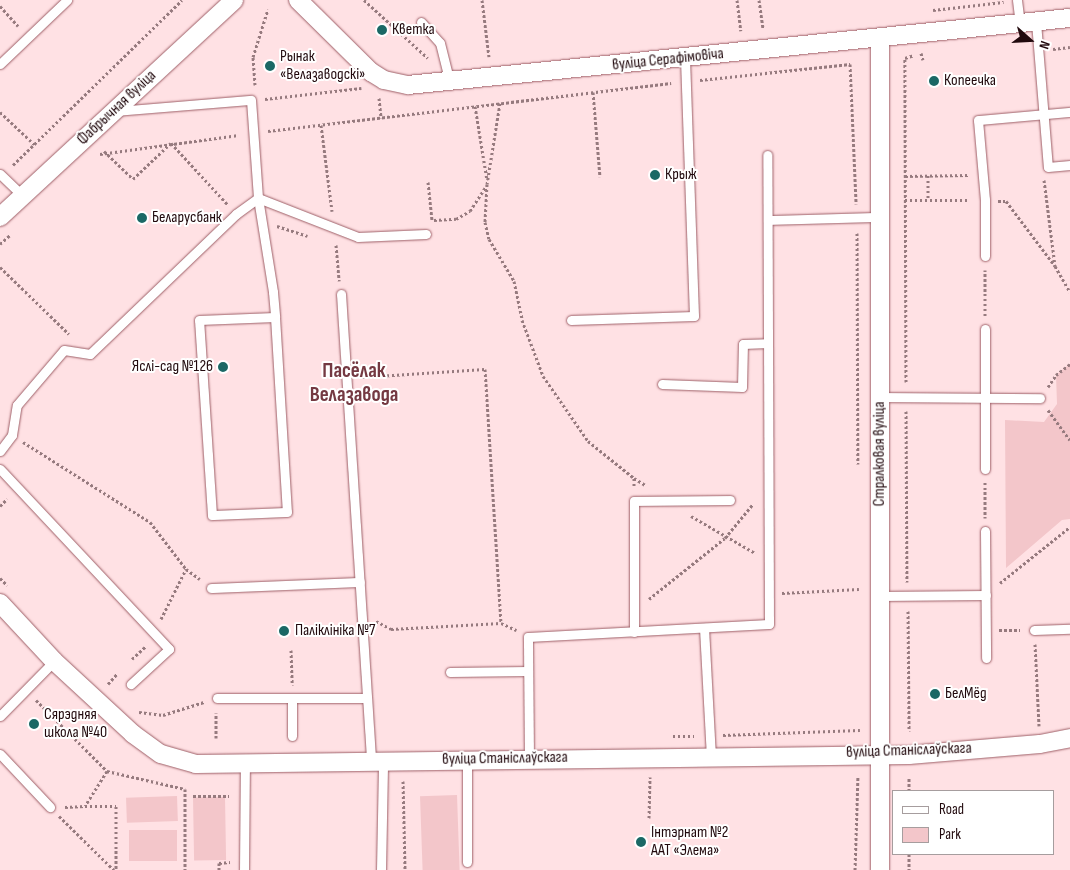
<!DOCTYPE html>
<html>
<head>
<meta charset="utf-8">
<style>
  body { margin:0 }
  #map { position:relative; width:1070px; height:870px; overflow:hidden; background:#ffe1e4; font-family:"Sofia Sans Condensed",sans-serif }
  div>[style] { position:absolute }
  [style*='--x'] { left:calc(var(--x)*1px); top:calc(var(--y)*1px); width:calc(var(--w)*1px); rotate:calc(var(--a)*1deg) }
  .green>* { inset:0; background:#f3c6ca; transform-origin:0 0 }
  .path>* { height:3px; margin-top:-1.5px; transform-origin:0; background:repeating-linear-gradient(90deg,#967a7e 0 2.5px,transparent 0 5px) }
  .roads { filter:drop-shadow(0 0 1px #9e5f67) drop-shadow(0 0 1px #9e5f67) }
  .lane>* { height:9px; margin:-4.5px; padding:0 4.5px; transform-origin:4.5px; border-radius:4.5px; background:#fff }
  .street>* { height:18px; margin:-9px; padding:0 9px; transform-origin:9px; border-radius:9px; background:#fff }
  .dots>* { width:14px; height:14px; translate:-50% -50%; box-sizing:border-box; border:2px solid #fff; border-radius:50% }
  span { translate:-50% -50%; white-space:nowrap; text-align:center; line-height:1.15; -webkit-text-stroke:4px #fff; paint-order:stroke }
  .poi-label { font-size:16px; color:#21090d }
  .left { translate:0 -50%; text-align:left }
  .right { translate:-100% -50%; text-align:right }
  .street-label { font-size:16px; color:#21090d }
  .district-label { font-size:21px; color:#743942; font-weight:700 }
  .legend { position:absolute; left:892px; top:790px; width:162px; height:65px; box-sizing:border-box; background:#fff; border:1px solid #a69d9e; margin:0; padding:6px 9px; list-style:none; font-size:15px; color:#21090d }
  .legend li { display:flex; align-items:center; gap:10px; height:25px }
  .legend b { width:25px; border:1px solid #a69d9e }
  .north { position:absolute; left:1005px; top:15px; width:50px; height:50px; -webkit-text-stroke:4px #fff; paint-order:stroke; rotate:109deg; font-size:14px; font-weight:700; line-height:20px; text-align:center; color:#21090d }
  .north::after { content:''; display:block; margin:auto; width:18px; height:22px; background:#21090d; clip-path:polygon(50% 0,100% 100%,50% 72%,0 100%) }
</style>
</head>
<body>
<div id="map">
  <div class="green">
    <div style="clip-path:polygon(1070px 364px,1070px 519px,1062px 520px,1006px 568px,1005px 420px,1044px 422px,1057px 404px,1056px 375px)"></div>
    <div style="left:457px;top:795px;width:75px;height:37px;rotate:88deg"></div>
    <div style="left:177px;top:796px;width:25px;height:51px;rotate:88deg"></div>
    <div style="left:225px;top:797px;width:63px;height:32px;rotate:89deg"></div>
    <div style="left:177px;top:830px;width:31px;height:48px;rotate:90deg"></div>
  </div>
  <div class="path">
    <div style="--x:364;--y:0;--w:86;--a:42.2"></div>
    <div style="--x:482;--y:0;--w:57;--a:83"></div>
    <div style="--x:737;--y:0;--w:31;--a:83"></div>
    <div style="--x:759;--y:0;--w:29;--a:82"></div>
    <div style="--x:0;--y:6;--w:27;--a:48"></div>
    <div style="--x:933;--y:10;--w:71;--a:-6.4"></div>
    <div style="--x:1053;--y:49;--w:17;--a:-7"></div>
    <div style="--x:921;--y:53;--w:7;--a:74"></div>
    <div style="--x:700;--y:80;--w:151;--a:-6.1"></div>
    <div style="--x:850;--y:64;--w:140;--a:87.5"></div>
    <div style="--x:255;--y:85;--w:28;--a:-94"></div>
    <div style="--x:253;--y:57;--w:50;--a:-72.6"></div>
    <div style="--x:593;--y:92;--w:85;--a:85.3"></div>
    <div style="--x:379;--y:98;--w:20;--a:84"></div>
    <div style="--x:265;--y:99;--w:97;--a:-6.5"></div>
    <div style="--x:500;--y:103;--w:82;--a:99.1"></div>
    <div style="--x:487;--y:184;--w:38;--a:93"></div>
    <div style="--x:485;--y:222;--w:17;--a:77"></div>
    <div style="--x:489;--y:239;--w:49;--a:59.2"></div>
    <div style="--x:514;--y:281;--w:40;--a:78"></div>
    <div style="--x:522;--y:320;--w:60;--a:69.4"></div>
    <div style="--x:543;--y:376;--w:79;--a:55.3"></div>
    <div style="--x:588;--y:441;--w:59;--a:38.8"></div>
    <div style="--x:475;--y:106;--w:75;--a:80.8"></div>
    <div style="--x:0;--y:112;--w:47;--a:43.3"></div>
    <div style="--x:321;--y:125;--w:87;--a:82.7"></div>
    <div style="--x:268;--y:131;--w:406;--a:-6.8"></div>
    <div style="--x:104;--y:151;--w:40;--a:44"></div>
    <div style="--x:133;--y:179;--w:52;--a:-43.5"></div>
    <div style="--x:171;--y:143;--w:83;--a:47.4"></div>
    <div style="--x:100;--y:154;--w:140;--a:-7.8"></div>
    <div style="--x:13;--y:165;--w:236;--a:-44.3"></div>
    <div style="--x:928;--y:175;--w:25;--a:90"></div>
    <div style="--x:905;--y:176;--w:64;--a:-0.9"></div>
    <div style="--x:1044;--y:180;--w:87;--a:82.7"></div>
    <div style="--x:428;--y:182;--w:38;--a:84"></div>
    <div style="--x:905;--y:200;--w:65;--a:0"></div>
    <div style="--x:998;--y:201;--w:8;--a:0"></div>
    <div style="--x:1006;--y:201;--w:81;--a:53"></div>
    <div style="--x:1055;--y:266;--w:30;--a:60"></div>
    <div style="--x:434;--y:220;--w:22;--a:-3"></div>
    <div style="--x:456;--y:219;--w:16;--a:-30"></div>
    <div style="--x:470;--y:211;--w:30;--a:-57"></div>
    <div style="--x:277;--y:226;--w:32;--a:18"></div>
    <div style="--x:857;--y:233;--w:231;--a:89.8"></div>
    <div style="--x:0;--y:244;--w:13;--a:-42"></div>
    <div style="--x:336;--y:245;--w:36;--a:85"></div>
    <div style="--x:0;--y:267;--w:96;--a:44.2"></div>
    <div style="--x:985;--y:316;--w:46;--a:-90"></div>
    <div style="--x:362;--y:377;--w:123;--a:-3.7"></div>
    <div style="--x:485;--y:369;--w:255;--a:86.4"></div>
    <div style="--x:906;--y:382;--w:324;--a:-90.2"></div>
    <div style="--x:905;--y:58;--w:9;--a:-18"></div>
    <div style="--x:1048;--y:387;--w:14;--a:-56"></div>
    <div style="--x:1056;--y:375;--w:18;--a:-38"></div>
    <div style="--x:1048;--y:410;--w:37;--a:54"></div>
    <div style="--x:906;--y:411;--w:171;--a:89.7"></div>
    <div style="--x:23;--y:442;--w:150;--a:32.2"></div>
    <div style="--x:150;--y:522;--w:59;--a:52.5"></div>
    <div style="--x:186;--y:569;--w:17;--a:36"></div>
    <div style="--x:985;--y:482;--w:36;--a:90"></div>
    <div style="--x:634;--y:486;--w:8;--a:-90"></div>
    <div style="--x:634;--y:478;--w:13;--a:32"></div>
    <div style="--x:0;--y:506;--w:10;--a:-45"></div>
    <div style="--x:691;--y:516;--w:74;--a:30"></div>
    <div style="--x:0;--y:578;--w:10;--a:45"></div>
    <div style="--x:1000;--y:583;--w:90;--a:-38.7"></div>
    <div style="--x:782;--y:593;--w:77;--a:-3"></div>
    <div style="--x:649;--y:599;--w:97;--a:-38.8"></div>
    <div style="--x:725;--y:538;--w:44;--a:-50.5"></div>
    <div style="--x:908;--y:611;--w:120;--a:89.5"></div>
    <div style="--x:161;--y:619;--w:56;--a:-63.4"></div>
    <div style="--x:376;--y:621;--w:17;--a:28"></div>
    <div style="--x:391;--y:629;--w:110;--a:-3.1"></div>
    <div style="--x:501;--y:623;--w:17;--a:25"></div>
    <div style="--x:999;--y:630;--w:21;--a:0"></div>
    <div style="--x:1035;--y:644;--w:82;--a:87.2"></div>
    <div style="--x:291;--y:650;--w:35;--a:88"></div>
    <div style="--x:132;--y:659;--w:19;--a:-43"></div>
    <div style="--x:108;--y:684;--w:13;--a:-48"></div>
    <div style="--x:36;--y:700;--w:100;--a:45"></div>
    <div style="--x:107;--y:771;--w:80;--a:13"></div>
    <div style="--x:185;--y:789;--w:81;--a:90"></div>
    <div style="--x:139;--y:712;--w:24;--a:7"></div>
    <div style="--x:163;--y:715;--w:43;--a:-17.6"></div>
    <div style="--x:723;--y:735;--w:137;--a:-2.1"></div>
    <div style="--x:673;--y:736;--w:21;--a:0"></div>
    <div style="--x:216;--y:738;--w:25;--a:-90"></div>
    <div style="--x:107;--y:771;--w:41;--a:122.2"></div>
    <div style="--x:85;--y:806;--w:31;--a:0"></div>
    <div style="--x:116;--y:806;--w:64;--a:90"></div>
    <div style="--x:403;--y:781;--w:89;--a:88.7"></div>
    <div style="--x:909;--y:791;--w:14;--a:-90"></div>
    <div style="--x:193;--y:796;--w:36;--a:0"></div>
    <div style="--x:65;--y:807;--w:20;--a:-3"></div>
    <div style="--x:59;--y:816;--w:77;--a:44.5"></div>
    <div style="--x:649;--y:818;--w:41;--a:-88.6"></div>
    <div style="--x:909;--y:854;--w:16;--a:90"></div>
    <div style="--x:219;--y:870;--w:7;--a:-90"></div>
    <div style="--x:219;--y:863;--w:11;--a:-5"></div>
    <div style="--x:855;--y:870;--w:93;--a:-88.2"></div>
  </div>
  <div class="roads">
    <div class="lane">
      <div style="--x:1017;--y:0;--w:23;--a:83"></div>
      <div style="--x:421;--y:22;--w:28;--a:48"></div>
      <div style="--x:440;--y:43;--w:41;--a:76"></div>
      <div style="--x:1036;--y:22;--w:145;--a:85.3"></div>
      <div style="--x:1048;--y:167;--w:22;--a:-5"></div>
      <div style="--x:0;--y:64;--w:93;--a:-43.7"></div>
      <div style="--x:116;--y:111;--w:135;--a:-4.7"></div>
      <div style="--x:251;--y:100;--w:98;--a:85.9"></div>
      <div style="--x:258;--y:198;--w:95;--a:80.9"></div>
      <div style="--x:273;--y:292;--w:25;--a:85"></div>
      <div style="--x:275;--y:317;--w:195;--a:86.5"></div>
      <div style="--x:287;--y:512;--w:75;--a:177.7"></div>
      <div style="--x:212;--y:515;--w:195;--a:-93.8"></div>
      <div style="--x:199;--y:320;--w:76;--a:-2.3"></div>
      <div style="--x:0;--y:174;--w:30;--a:44"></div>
      <div style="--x:769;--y:220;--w:110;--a:-1.6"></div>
      <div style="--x:985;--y:256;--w:56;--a:-90"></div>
      <div style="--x:985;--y:200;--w:80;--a:-95"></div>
      <div style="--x:978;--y:120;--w:92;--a:-5"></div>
      <div style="--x:341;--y:294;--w:468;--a:86.3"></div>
      <div style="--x:571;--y:320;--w:123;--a:-1.9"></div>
      <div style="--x:694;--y:316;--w:258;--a:-92"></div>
      <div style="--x:985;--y:329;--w:140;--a:90"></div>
      <div style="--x:662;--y:384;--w:80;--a:2.1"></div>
      <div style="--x:742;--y:387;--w:43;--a:-88.7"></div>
      <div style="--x:743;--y:344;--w:25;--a:-2"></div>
      <div style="--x:880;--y:397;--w:160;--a:0.4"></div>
      <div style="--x:0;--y:451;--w:20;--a:-53"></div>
      <div style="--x:12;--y:435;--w:30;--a:-81"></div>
      <div style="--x:17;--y:405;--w:72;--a:-49.5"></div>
      <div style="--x:64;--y:350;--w:26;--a:9"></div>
      <div style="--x:90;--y:354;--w:202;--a:-43.8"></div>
      <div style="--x:236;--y:214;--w:27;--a:-36"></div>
      <div style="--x:258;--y:198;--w:107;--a:21.3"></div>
      <div style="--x:358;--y:237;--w:68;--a:-2.5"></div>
      <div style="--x:0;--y:469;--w:247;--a:46.8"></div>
      <div style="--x:169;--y:649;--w:52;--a:137.4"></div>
      <div style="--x:985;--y:531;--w:127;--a:89.5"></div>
      <div style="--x:211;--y:588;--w:149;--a:-2.3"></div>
      <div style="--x:880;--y:596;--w:106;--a:-0.5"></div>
      <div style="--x:704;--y:628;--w:128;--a:86.9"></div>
      <div style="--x:1034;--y:630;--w:36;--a:-2"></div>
      <div style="--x:634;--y:632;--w:131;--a:-90"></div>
      <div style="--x:634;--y:501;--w:96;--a:-0.6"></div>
      <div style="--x:450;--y:672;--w:78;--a:-0.7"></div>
      <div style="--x:217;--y:698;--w:150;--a:0"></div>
      <div style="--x:0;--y:716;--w:77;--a:-45.5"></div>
      <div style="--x:292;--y:736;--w:38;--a:-90"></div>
      <div style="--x:0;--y:754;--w:73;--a:46.7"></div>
      <div style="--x:529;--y:759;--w:122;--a:-90.5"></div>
      <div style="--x:528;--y:637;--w:241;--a:-3.1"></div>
      <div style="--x:769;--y:624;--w:469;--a:-90.2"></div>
      <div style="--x:467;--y:760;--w:102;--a:90"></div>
      <div style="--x:244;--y:870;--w:106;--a:-89.5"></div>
      <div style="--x:381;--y:870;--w:108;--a:-88.9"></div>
    </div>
    <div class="street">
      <div style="--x:298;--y:0;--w:103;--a:44.6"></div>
      <div style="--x:371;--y:72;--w:15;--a:32"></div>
      <div style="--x:384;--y:80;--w:25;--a:12"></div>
      <div style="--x:408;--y:85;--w:665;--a:-5.78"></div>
      <div style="--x:0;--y:217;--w:319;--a:-42.8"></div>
      <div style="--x:0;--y:603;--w:79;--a:47"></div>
      <div style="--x:54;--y:661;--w:108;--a:42.7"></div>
      <div style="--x:133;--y:734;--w:34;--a:36"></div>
      <div style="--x:161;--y:754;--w:36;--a:16"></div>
      <div style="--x:196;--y:764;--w:713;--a:-0.72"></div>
      <div style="--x:909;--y:755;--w:131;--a:-4.8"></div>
      <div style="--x:1040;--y:744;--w:31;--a:-11"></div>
      <div style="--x:880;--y:870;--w:832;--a:-90"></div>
    </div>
  </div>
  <div class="dots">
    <div style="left:382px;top:30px;background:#1b6865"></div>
    <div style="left:270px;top:66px;background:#1b6865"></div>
    <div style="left:934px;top:81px;background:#1b6865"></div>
    <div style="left:655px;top:175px;background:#1b6865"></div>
    <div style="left:142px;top:218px;background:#1b6865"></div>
    <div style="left:223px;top:367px;background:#1b6865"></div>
    <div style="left:284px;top:631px;background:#1b6865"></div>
    <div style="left:935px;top:694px;background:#1b6865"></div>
    <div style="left:34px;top:724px;background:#1b6865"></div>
    <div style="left:641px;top:842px;background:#1b6865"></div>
  </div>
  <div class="poi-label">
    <span class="left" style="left:392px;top:30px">Кветка</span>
    <span class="left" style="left:280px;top:66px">Рынак<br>«Велазаводскі»</span>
    <span class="left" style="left:944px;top:81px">Копеечка</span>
    <span class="left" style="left:665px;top:175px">Крыж</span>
    <span class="left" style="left:152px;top:218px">Беларусбанк</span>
    <span class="right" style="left:213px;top:367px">Яслі-сад №126</span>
    <span class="left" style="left:295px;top:631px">Паліклініка №7</span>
    <span class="left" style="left:945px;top:694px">БелМёд</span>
    <span class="left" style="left:44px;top:724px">Сярэдняя<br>школа №40</span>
    <span class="left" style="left:651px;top:842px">Інтэрнат №2<br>ААТ «Элема»</span>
  </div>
  <div class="street-label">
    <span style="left:668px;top:60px;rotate:-6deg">вуліца Серафімовіча</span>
    <span style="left:117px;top:108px;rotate:-43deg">Фабрычная вуліца</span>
    <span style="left:880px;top:454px;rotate:-90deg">Стралковая вуліца</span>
    <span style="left:909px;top:751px;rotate:-2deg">вуліца Станіслаўскага</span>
    <span style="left:505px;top:759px;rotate:-1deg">вуліца Станіслаўскага</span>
  </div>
  <div class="district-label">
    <span style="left:354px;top:383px">Пасёлак<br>Велазавода</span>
  </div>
  <ul class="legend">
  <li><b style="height:6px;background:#fff"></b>Road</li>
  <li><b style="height:14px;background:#f3c6ca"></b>Park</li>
  </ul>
  <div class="north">N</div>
</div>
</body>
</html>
